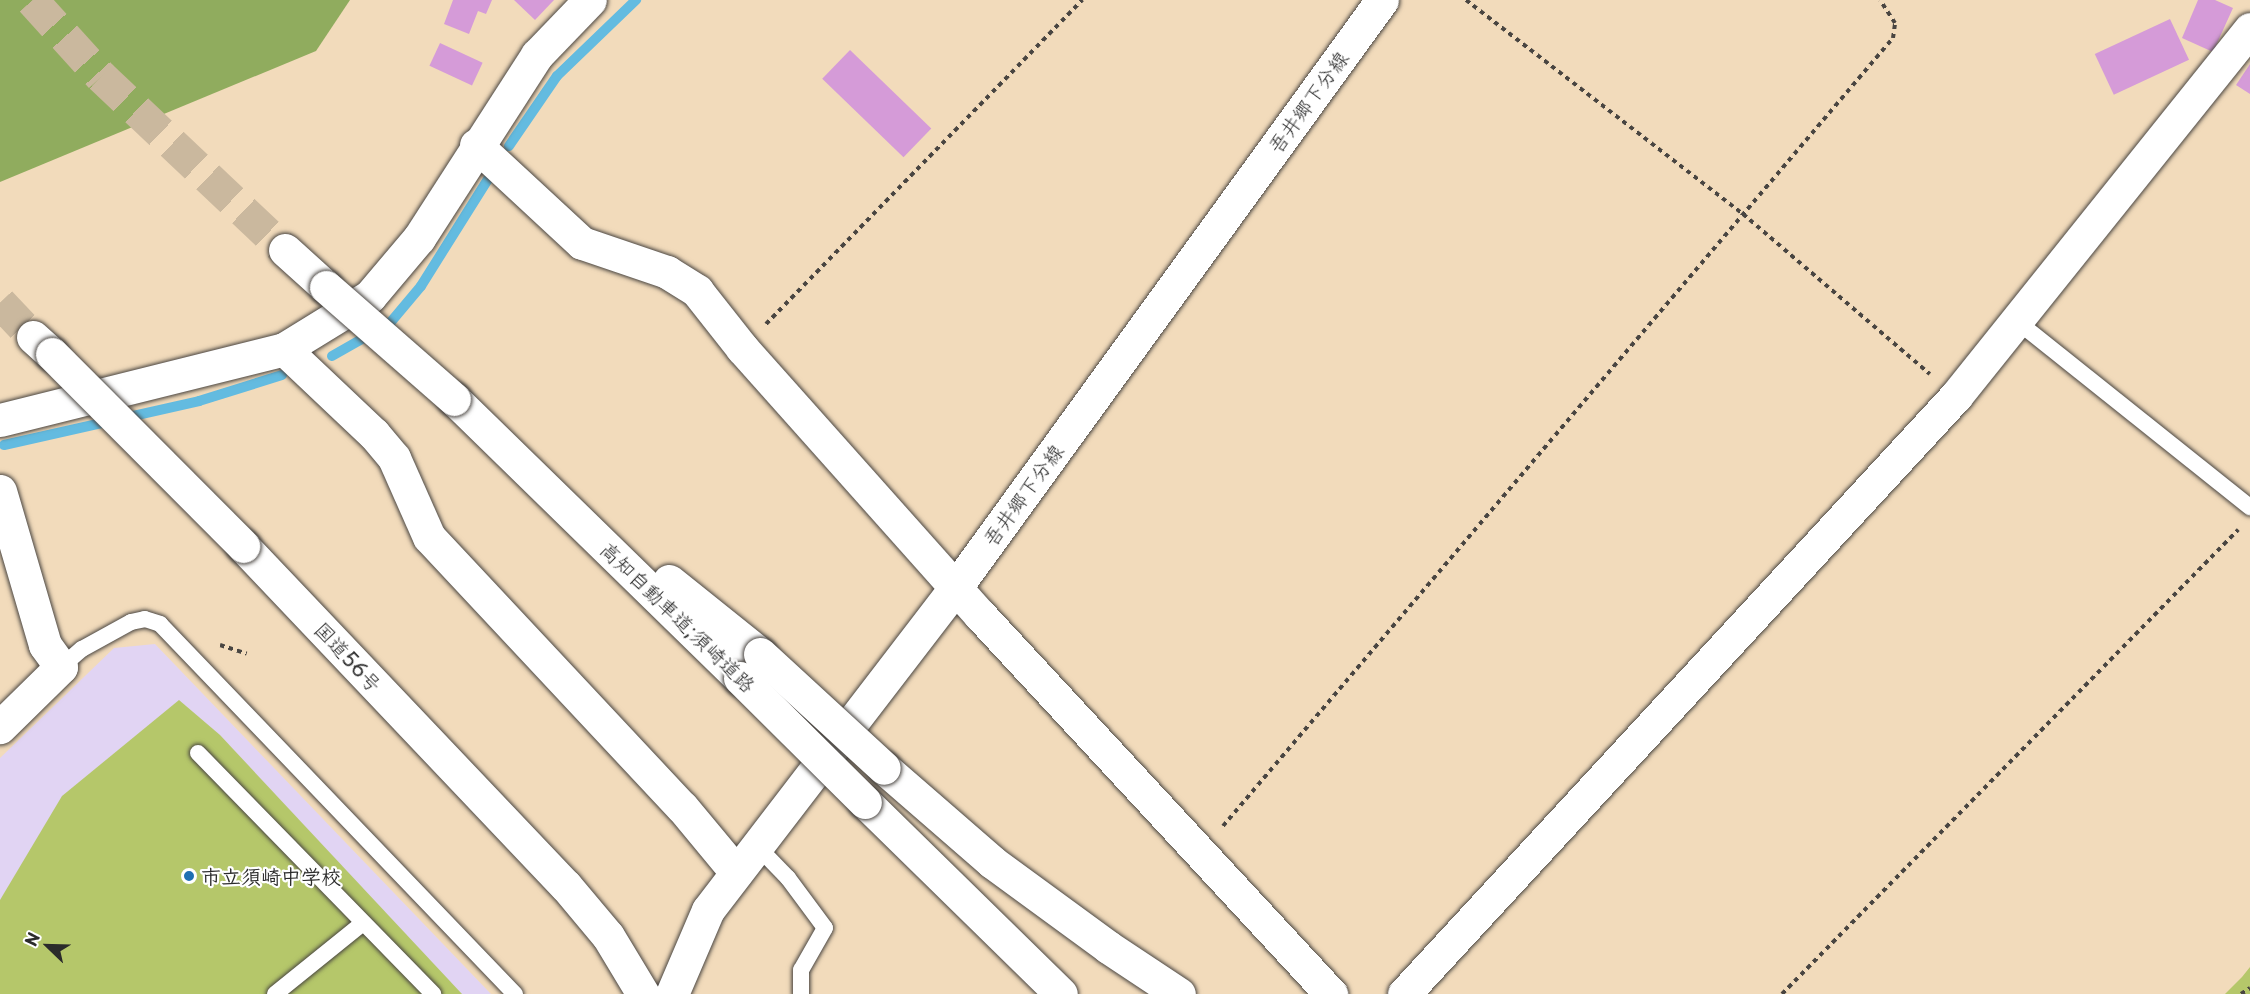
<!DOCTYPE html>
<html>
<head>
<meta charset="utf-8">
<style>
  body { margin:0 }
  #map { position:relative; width:2250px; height:994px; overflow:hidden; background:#f2dbbb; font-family:"Playpen Sans","Klee One",sans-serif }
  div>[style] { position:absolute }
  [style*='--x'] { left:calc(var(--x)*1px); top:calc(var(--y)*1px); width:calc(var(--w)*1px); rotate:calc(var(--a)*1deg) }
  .built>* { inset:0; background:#e1d4f3 }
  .green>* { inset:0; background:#b5c76a }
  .forest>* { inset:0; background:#90ac5e }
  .stream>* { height:10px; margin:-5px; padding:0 5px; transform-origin:5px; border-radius:5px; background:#63bbe0 }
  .building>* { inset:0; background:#d59bd8; transform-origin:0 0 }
  .trunk-tunnel>* { height:33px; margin-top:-16.5px; transform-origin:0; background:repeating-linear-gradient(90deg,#cab89e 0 33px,transparent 0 49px) }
  .motorway-tunnel>* { height:33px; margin-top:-16.5px; transform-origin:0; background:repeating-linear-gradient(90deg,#cab89e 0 33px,transparent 0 49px) }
  .path>* { height:4px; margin-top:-2px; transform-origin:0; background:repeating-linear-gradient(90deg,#494541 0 4.5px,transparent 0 9px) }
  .roads { filter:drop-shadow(0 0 2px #494541) drop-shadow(0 0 2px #494541) }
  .service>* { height:16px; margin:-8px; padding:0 8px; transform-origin:8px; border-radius:8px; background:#fff }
  .minor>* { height:33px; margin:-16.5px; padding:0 16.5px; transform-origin:16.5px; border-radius:16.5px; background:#fff }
  .secondary>* { height:33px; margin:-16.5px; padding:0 16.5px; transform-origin:16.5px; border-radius:16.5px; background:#fff }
  .trunk>* { height:33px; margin:-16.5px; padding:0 16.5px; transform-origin:16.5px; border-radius:16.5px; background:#fff }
  .motorway>* { height:33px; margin:-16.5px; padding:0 16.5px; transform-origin:16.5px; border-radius:16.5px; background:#fff }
  .bridges { filter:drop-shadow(0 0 2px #494541) drop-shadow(0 0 2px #494541) }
  .trunk-bridge>* { height:33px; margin:-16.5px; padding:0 16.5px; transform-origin:16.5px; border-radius:16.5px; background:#fff }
  .motorway-bridge>* { height:33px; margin:-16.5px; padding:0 16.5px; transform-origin:16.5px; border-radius:16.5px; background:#fff }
  .dots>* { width:16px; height:16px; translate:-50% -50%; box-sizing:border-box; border:3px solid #fff; border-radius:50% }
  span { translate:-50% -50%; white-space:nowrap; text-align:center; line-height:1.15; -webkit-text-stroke:4.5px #fff; paint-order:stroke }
  .street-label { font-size:20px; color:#2b2b2b }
  .poi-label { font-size:20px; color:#2b2b2b; font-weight:700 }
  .left { translate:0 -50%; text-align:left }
  .north { position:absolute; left:18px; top:916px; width:60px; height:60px; -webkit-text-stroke:4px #fff; paint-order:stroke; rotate:293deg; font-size:16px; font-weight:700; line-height:24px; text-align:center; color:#2b2b2b }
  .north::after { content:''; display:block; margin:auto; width:21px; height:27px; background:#2b2b2b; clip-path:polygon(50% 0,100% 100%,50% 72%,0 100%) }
</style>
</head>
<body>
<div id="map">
  <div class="built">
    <div style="clip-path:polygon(155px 644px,491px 994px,0 994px,0 758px,114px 648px)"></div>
  </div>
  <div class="green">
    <div style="clip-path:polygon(179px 700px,220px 735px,462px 994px,0 994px,0 900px,62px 796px)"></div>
    <div style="clip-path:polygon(2250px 967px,2250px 994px,2225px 994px,2242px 977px)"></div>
  </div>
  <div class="forest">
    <div style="clip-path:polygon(0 0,350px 0,316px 51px,0 182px)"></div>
  </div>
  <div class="stream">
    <div style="--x:509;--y:146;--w:85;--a:-55.6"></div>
    <div style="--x:557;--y:76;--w:110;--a:-43.9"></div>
    <div style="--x:332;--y:356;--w:67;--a:-29.6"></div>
    <div style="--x:390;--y:323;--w:48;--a:-50"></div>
    <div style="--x:421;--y:286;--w:126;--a:-57.9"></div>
    <div style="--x:4;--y:445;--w:200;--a:-12.7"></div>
    <div style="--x:199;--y:401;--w:87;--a:-17.4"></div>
  </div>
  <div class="building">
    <div style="clip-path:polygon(453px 0,492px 0,486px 14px,478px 11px,469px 34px,444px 24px)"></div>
    <div style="clip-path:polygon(514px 0,554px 0,535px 20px)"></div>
    <div style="clip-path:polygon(2198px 0,2215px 0,2233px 8px,2213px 52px,2182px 38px)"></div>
    <div style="left:2170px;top:19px;width:45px;height:83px;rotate:65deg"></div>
    <div style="left:440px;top:43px;width:47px;height:25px;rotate:25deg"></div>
    <div style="left:850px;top:50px;width:113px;height:40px;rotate:44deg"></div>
    <div style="clip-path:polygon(2250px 64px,2250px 94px,2236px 85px)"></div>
  </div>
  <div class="trunk-tunnel">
    <div style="--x:0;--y:302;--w:48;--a:46.7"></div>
  </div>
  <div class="motorway-tunnel">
    <div style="--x:32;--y:0;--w:103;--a:47.8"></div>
    <div style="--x:101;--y:76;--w:253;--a:43.4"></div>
  </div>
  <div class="path">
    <div style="--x:1466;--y:0;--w:350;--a:37.7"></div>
    <div style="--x:1743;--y:214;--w:246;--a:40.6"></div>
    <div style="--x:766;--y:324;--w:453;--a:-45.7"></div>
    <div style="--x:220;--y:645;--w:28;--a:18"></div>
    <div style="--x:1223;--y:826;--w:1034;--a:-49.63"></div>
    <div style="--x:1893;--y:38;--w:15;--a:-82"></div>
    <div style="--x:1895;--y:23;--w:27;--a:-123"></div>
    <div style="--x:1782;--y:994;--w:651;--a:-45.5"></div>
    <div style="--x:2241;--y:994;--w:11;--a:-34"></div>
  </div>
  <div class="roads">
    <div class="service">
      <div style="--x:2018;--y:322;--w:297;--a:38.6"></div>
      <div style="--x:61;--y:667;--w:28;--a:-41"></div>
      <div style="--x:82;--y:649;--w:56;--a:-28.9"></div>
      <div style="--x:131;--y:622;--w:14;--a:-12"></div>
      <div style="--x:145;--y:619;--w:16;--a:18"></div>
      <div style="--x:160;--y:624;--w:513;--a:46.19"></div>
      <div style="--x:198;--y:753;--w:337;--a:45.7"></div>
      <div style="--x:757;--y:846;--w:45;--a:45.9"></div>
      <div style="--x:788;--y:878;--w:62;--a:53.5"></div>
      <div style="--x:825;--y:928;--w:48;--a:119.7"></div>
      <div style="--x:801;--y:970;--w:24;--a:90"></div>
      <div style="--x:275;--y:994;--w:113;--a:-38.9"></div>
    </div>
    <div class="minor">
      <div style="--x:476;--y:145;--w:144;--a:42.8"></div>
      <div style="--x:582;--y:243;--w:90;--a:18.8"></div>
      <div style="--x:667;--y:272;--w:36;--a:32"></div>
      <div style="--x:697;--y:291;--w:73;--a:51.7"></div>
      <div style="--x:742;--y:348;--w:358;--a:48.3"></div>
      <div style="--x:980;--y:615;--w:517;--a:47.2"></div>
      <div style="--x:284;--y:349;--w:124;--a:43.4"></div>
      <div style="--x:374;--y:434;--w:31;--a:50"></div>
      <div style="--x:394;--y:458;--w:86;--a:66.1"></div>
      <div style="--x:429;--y:537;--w:370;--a:46.9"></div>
      <div style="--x:682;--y:807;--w:85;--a:50.3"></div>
      <div style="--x:0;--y:420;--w:293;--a:-14"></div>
      <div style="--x:284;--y:349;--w:101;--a:-31.6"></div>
      <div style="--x:370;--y:296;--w:76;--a:-49.8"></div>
      <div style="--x:419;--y:238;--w:218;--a:-57.2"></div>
      <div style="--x:537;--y:55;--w:76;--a:-46.1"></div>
      <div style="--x:0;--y:491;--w:160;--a:73.7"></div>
      <div style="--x:45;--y:645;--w:27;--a:54"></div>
      <div style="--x:61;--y:667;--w:86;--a:135.5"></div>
      <div style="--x:1404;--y:994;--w:814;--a:-47.29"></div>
      <div style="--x:1956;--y:396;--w:470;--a:-51.3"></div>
    </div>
    <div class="secondary">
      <div style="--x:672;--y:994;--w:91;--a:-66.8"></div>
      <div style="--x:708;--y:910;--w:407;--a:-52.5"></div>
      <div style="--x:956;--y:587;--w:725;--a:-54.03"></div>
    </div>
    <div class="trunk">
      <div style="--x:33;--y:337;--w:25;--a:42"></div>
      <div style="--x:243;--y:546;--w:469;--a:46.5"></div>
      <div style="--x:566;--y:886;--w:65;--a:50"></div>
      <div style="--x:608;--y:936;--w:68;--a:58.9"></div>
    </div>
    <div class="motorway">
      <div style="--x:285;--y:250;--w:55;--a:42.1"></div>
      <div style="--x:454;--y:399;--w:400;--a:44.3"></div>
      <div style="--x:669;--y:581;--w:117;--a:38.7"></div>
      <div style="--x:884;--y:768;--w:143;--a:41"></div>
      <div style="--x:992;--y:862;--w:144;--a:36.2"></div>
      <div style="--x:1108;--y:947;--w:85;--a:33.5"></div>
      <div style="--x:865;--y:802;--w:274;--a:44.4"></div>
    </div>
  </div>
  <div class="bridges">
    <div class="trunk-bridge">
      <div style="--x:52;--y:354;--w:271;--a:45.1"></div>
    </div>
    <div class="motorway-bridge">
      <div style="--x:326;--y:287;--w:170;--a:41.2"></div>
      <div style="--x:760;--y:654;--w:168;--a:42.6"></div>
      <div style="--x:740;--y:678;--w:176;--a:44.8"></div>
    </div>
  </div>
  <div class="dots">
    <div style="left:189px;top:876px;background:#1f6fb2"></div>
  </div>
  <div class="street-label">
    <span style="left:1308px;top:102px;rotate:-54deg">吾井郷下分線</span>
    <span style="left:1023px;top:495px;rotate:-54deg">吾井郷下分線</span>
    <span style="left:678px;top:617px;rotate:44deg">高知自動車道;須崎道路</span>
    <span style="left:348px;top:657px;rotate:47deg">国道56号</span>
  </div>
  <div class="poi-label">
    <span class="left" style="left:201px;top:876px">市立須崎中学校</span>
  </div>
  <div class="north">N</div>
</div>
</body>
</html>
